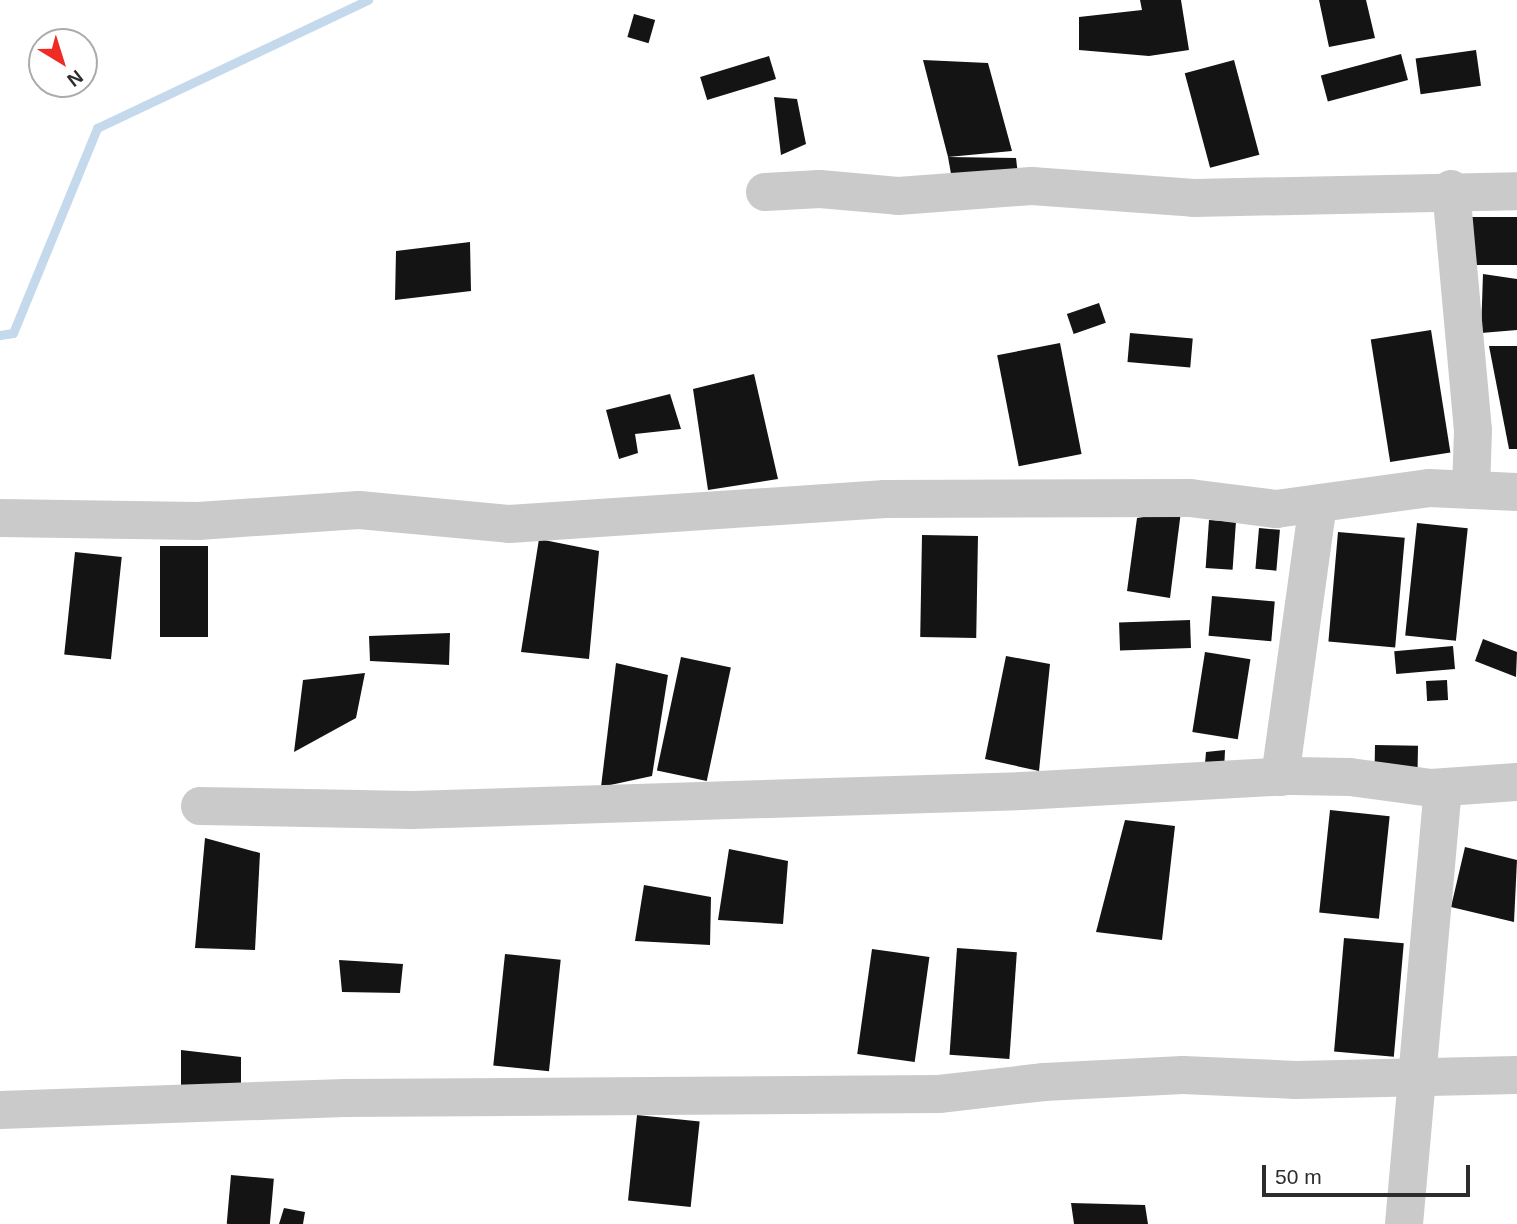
<!DOCTYPE html>
<html>
<head>
<meta charset="utf-8">
<style>
  body { margin:0 }
  #map { position:relative; width:1517px; height:1224px; overflow:hidden; background:#fff; font-family:Helvetica,sans-serif }
  div>[style] { position:absolute }
  [style*='--x'] { left:calc(var(--x)*1px); top:calc(var(--y)*1px); width:calc(var(--w)*1px); rotate:calc(var(--a)*1deg) }
  .stream>* { height:9px; margin:-4.5px; padding:0 4.5px; transform-origin:4.5px; border-radius:4.5px; background:#c5d9ed }
  .building>* { inset:0; background:#141414; transform-origin:0 0 }
  .minor>* { height:38px; margin:-19px; padding:0 19px; transform-origin:19px; border-radius:19px; background:#cacaca }
  span { translate:-50% -50%; white-space:nowrap; text-align:center; line-height:1.15; -webkit-text-stroke:7px #fff; paint-order:stroke }
  .north { position:absolute; left:28px; top:28px; width:70px; height:70px; box-sizing:border-box; background:#fff; border:2px solid #ababab; border-radius:50%; rotate:142deg; font-size:19px; font-weight:700; line-height:28px; text-align:center; color:#2d2d2d }
  .north::after { content:''; display:block; margin:auto; width:24px; height:32px; background:#ee2b25; clip-path:polygon(50% 0,100% 100%,50% 72%,0 100%) }
  .scale { position:absolute; left:1262px; top:1165px; width:208px; height:32px; box-sizing:border-box; border:4px solid #2d2d2d; border-top:0; padding-left:9px; font-size:21px; line-height:24px; white-space:nowrap; color:#2d2d2d; -webkit-text-stroke:5px #fff; paint-order:stroke }
</style>
</head>
<body>
<div id="map">
  <div class="stream">
    <div style="--x:0;--y:335;--w:13;--a:-9"></div>
    <div style="--x:13;--y:333;--w:222;--a:-67.7"></div>
    <div style="--x:97;--y:128;--w:300;--a:-25.3"></div>
  </div>
  <div class="building">
    <div style="clip-path:polygon(1140px 0,1181px 0,1189px 50px,1149px 56px,1079px 50px,1079px 17px,1142px 10px)"></div>
    <div style="clip-path:polygon(1319px 0,1366px 0,1375px 38px,1329px 47px)"></div>
    <div style="left:634px;top:14px;width:22px;height:24px;rotate:16deg"></div>
    <div style="left:1476px;top:50px;width:36px;height:61px;rotate:82deg"></div>
    <div style="left:1401px;top:54px;width:27px;height:83px;rotate:75deg"></div>
    <div style="left:769px;top:56px;width:24px;height:72px;rotate:73deg"></div>
    <div style="clip-path:polygon(923px 60px,988px 63px,1012px 151px,948px 157px)"></div>
    <div style="left:1234px;top:60px;width:98px;height:51px;rotate:75deg"></div>
    <div style="clip-path:polygon(774px 97px,797px 99px,806px 144px,781px 155px)"></div>
    <div style="clip-path:polygon(948px 157px,1016px 158px,1018px 175px,953px 185px)"></div>
    <div style="left:1517px;top:217px;width:48px;height:46px;rotate:90deg"></div>
    <div style="clip-path:polygon(470px 242px,471px 291px,395px 300px,396px 251px)"></div>
    <div style="clip-path:polygon(1483px 274px,1517px 279px,1517px 330px,1481px 333px)"></div>
    <div style="left:1099px;top:303px;width:21px;height:34px;rotate:71deg"></div>
    <div style="left:1431px;top:330px;width:124px;height:61px;rotate:81deg"></div>
    <div style="left:1130px;top:333px;width:63px;height:29px;rotate:5deg"></div>
    <div style="left:1060px;top:343px;width:113px;height:64px;rotate:79deg"></div>
    <div style="clip-path:polygon(1489px 346px,1517px 346px,1517px 449px,1509px 449px)"></div>
    <div style="clip-path:polygon(754px 374px,778px 479px,708px 490px,693px 389px)"></div>
    <div style="clip-path:polygon(670px 394px,681px 429px,635px 434px,638px 453px,619px 459px,606px 410px)"></div>
    <div style="clip-path:polygon(1181px 511px,1170px 598px,1127px 591px,1137px 518px)"></div>
    <div style="left:1209px;top:520px;width:27px;height:48px;rotate:4deg"></div>
    <div style="left:1417px;top:523px;width:51px;height:113px;rotate:6deg"></div>
    <div style="left:1259px;top:528px;width:21px;height:41px;rotate:5deg"></div>
    <div style="left:1338px;top:532px;width:67px;height:110px;rotate:5deg"></div>
    <div style="left:922px;top:535px;width:56px;height:102px;rotate:1deg"></div>
    <div style="clip-path:polygon(539px 539px,599px 551px,589px 659px,521px 652px)"></div>
    <div style="left:160px;top:546px;width:48px;height:91px"></div>
    <div style="left:75px;top:552px;width:47px;height:103px;rotate:6deg"></div>
    <div style="left:1212px;top:596px;width:63px;height:40px;rotate:5deg"></div>
    <div style="left:1190px;top:620px;width:28px;height:71px;rotate:88deg"></div>
    <div style="clip-path:polygon(450px 633px,449px 665px,370px 661px,369px 636px)"></div>
    <div style="clip-path:polygon(1483px 639px,1517px 652px,1516px 677px,1475px 661px)"></div>
    <div style="left:1453px;top:646px;width:23px;height:59px;rotate:85deg"></div>
    <div style="left:1205px;top:652px;width:46px;height:81px;rotate:9deg"></div>
    <div style="clip-path:polygon(1006px 656px,1050px 664px,1039px 771px,985px 759px)"></div>
    <div style="left:681px;top:657px;width:51px;height:116px;rotate:12deg"></div>
    <div style="clip-path:polygon(616px 663px,668px 675px,652px 776px,601px 787px)"></div>
    <div style="clip-path:polygon(365px 673px,356px 718px,294px 752px,303px 680px)"></div>
    <div style="left:1447px;top:680px;width:20px;height:21px;rotate:87deg"></div>
    <div style="left:1375px;top:745px;width:43px;height:23px;rotate:1deg"></div>
    <div style="clip-path:polygon(1225px 750px,1224px 772px,1204px 775px,1206px 752px)"></div>
    <div style="left:1330px;top:810px;width:60px;height:103px;rotate:6deg"></div>
    <div style="clip-path:polygon(1125px 820px,1175px 826px,1162px 940px,1096px 932px)"></div>
    <div style="clip-path:polygon(205px 838px,260px 853px,255px 950px,195px 948px)"></div>
    <div style="clip-path:polygon(1465px 847px,1517px 860px,1514px 922px,1451px 907px)"></div>
    <div style="clip-path:polygon(729px 849px,788px 861px,783px 924px,718px 920px)"></div>
    <div style="clip-path:polygon(644px 885px,711px 897px,710px 945px,635px 941px)"></div>
    <div style="left:1344px;top:938px;width:60px;height:114px;rotate:5deg"></div>
    <div style="left:957px;top:948px;width:60px;height:107px;rotate:4deg"></div>
    <div style="left:872px;top:949px;width:58px;height:106px;rotate:8deg"></div>
    <div style="left:505px;top:954px;width:56px;height:112px;rotate:6deg"></div>
    <div style="clip-path:polygon(339px 960px,403px 964px,400px 993px,342px 992px)"></div>
    <div style="clip-path:polygon(181px 1050px,241px 1057px,241px 1086px,181px 1086px)"></div>
    <div style="left:637px;top:1115px;width:63px;height:86px;rotate:6deg"></div>
    <div style="left:231px;top:1175px;width:43px;height:49px;rotate:5deg"></div>
    <div style="clip-path:polygon(1071px 1203px,1145px 1205px,1148px 1224px,1074px 1224px)"></div>
    <div style="clip-path:polygon(284px 1208px,305px 1212px,303px 1224px,279px 1224px)"></div>
  </div>
  <div class="minor">
    <div style="--x:1451;--y:189;--w:242;--a:84.8"></div>
    <div style="--x:1473;--y:430;--w:60;--a:91.9"></div>
    <div style="--x:765;--y:192;--w:55;--a:-3.1"></div>
    <div style="--x:820;--y:189;--w:78;--a:5.1"></div>
    <div style="--x:898;--y:196;--w:134;--a:-4.3"></div>
    <div style="--x:1032;--y:186;--w:162;--a:4.2"></div>
    <div style="--x:1194;--y:198;--w:323;--a:-1.2"></div>
    <div style="--x:0;--y:518;--w:198;--a:0.9"></div>
    <div style="--x:198;--y:521;--w:161;--a:-3.9"></div>
    <div style="--x:359;--y:510;--w:151;--a:5.3"></div>
    <div style="--x:509;--y:524;--w:377;--a:-3.8"></div>
    <div style="--x:885;--y:499;--w:305;--a:-0.2"></div>
    <div style="--x:1190;--y:498;--w:87;--a:7.3"></div>
    <div style="--x:1276;--y:509;--w:154;--a:-7.8"></div>
    <div style="--x:1429;--y:488;--w:88;--a:2.6"></div>
    <div style="--x:1280;--y:777;--w:276;--a:-82.1"></div>
    <div style="--x:200;--y:806;--w:212;--a:1.1"></div>
    <div style="--x:412;--y:810;--w:610;--a:-1.78"></div>
    <div style="--x:1022;--y:791;--w:271;--a:-3.2"></div>
    <div style="--x:1293;--y:776;--w:57;--a:1"></div>
    <div style="--x:1350;--y:777;--w:82;--a:7.7"></div>
    <div style="--x:1431;--y:788;--w:86;--a:-4"></div>
    <div style="--x:0;--y:1110;--w:345;--a:-2"></div>
    <div style="--x:345;--y:1098;--w:594;--a:-0.39"></div>
    <div style="--x:939;--y:1094;--w:106;--a:-6.5"></div>
    <div style="--x:1044;--y:1082;--w:139;--a:-2.9"></div>
    <div style="--x:1183;--y:1075;--w:113;--a:2.5"></div>
    <div style="--x:1296;--y:1080;--w:221;--a:-1.3"></div>
    <div style="--x:1404;--y:1224;--w:437;--a:-84.9"></div>
  </div>
  <div class="north">N</div>
  <div class="scale">50 m</div>
</div>
</body>
</html>
